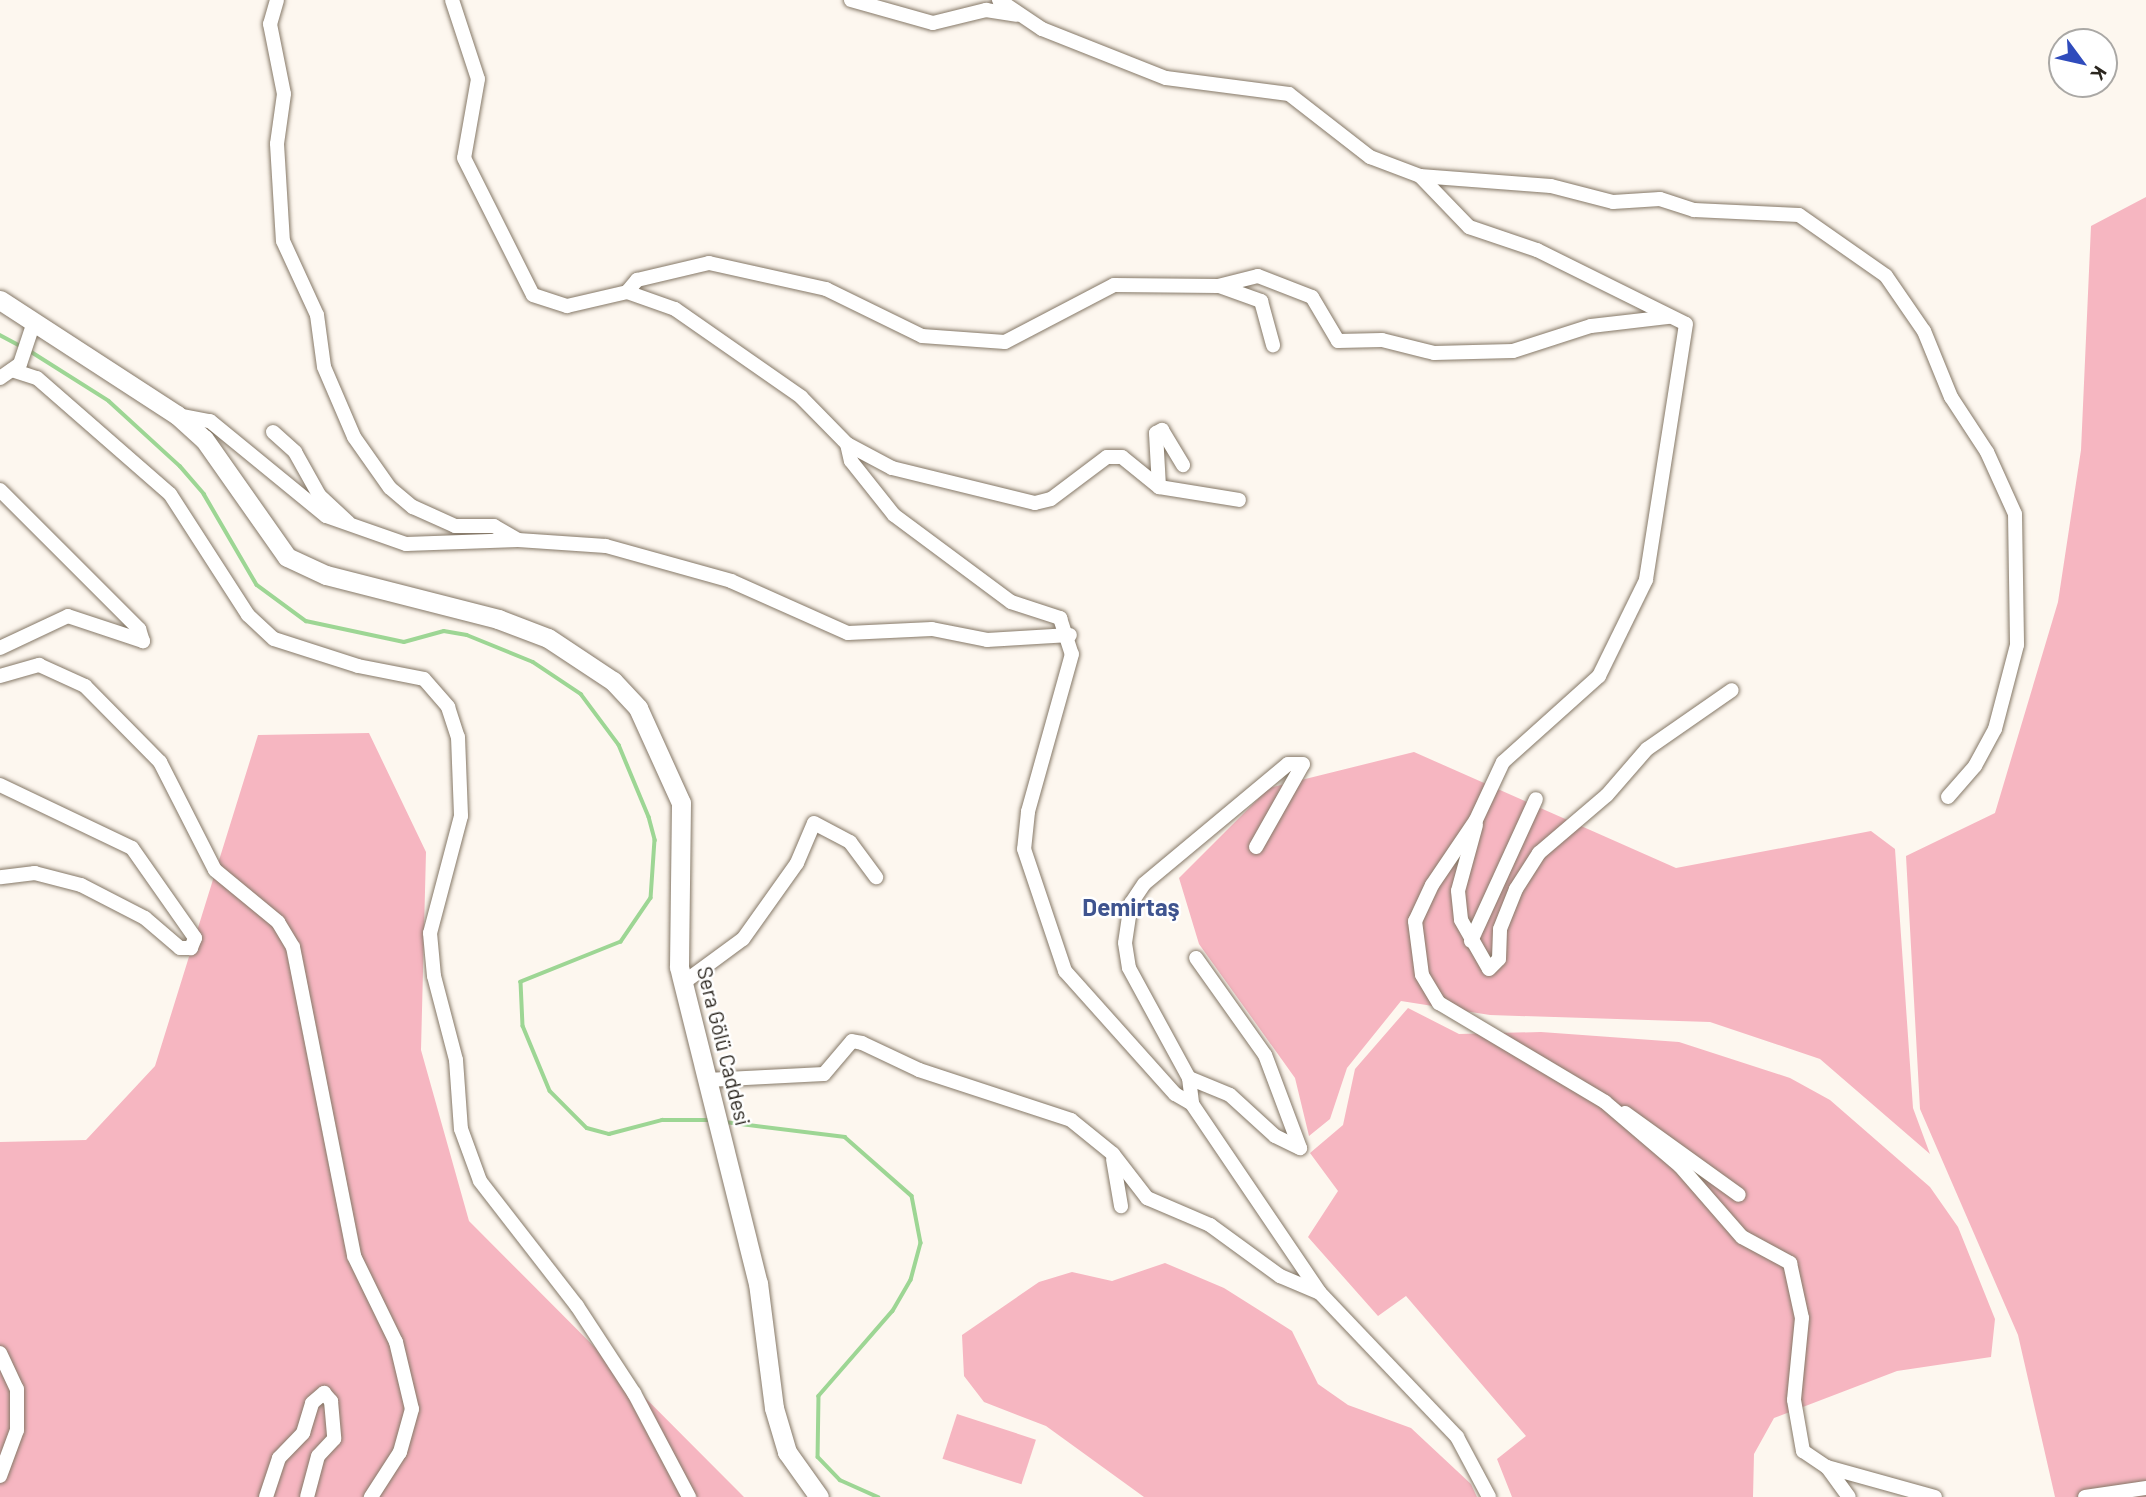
<!DOCTYPE html>
<html>
<head>
<meta charset="utf-8">
<style>
  body { margin:0 }
  #map { position:relative; width:2146px; height:1497px; overflow:hidden; background:#fdf7ef; font-family:Barlow,sans-serif }
  div>[style] { position:absolute }
  [style*='--x'] { left:calc(var(--x)*1px); top:calc(var(--y)*1px); width:calc(var(--w)*1px); rotate:calc(var(--a)*1deg) }
  .green>* { inset:0; background:#f6b6c1; transform-origin:0 0 }
  .stream>* { height:3.5px; margin:-1.75px; padding:0 1.75px; transform-origin:1.75px; border-radius:1.75px; background:#9dd694 }
  .roads { filter:drop-shadow(0 0 2px #857867) drop-shadow(0 0 2px #857867) }
  .minor>* { height:14px; margin:-7px; padding:0 7px; transform-origin:7px; border-radius:7px; background:#fff }
  .major>* { height:19px; margin:-9.5px; padding:0 9.5px; transform-origin:9.5px; border-radius:9.5px; background:#fff }
  span { translate:-50% -50%; white-space:nowrap; text-align:center; line-height:1.15; -webkit-text-stroke:5px #fff; paint-order:stroke }
  .street-label { font-size:21px; color:#2b261f }
  .quarter-label { font-size:24px; color:#3f548f; font-weight:700 }
  .north { position:absolute; left:2048px; top:28px; width:70px; height:70px; box-sizing:border-box; background:#fff; border:2px solid #aaa8a5; border-radius:50%; rotate:123deg; font-size:19px; font-weight:700; line-height:28px; text-align:center; color:#2b261f }
  .north::after { content:''; display:block; margin:auto; width:24px; height:32px; background:#2f4bbc; clip-path:polygon(50% 0,100% 100%,50% 72%,0 100%) }
</style>
</head>
<body>
<div id="map">
  <div class="green">
    <div style="clip-path:polygon(2146px 197px,2146px 1497px,2055px 1497px,2018px 1335px,1920px 1109px,1906px 856px,1995px 813px,2058px 602px,2081px 450px,2091px 226px)"></div>
    <div style="clip-path:polygon(369px 733px,426px 852px,421px 1050px,469px 1221px,744px 1497px,0 1497px,0 1142px,86px 1140px,155px 1066px,258px 735px)"></div>
    <div style="clip-path:polygon(1414px 752px,1676px 868px,1871px 831px,1895px 849px,1913px 1108px,1930px 1154px,1820px 1059px,1710px 1022px,1490px 1015px,1401px 1001px,1347px 1068px,1330px 1119px,1309px 1136px,1295px 1078px,1199px 944px,1179px 878px,1269px 788px)"></div>
    <div style="clip-path:polygon(1408px 1008px,1459px 1034px,1541px 1032px,1679px 1042px,1790px 1078px,1830px 1100px,1930px 1187px,1958px 1227px,1995px 1319px,1991px 1357px,1897px 1371px,1774px 1418px,1754px 1454px,1753px 1497px,1512px 1497px,1497px 1459px,1526px 1436px,1406px 1296px,1378px 1316px,1308px 1237px,1338px 1191px,1310px 1153px,1343px 1125px,1355px 1069px)"></div>
    <div style="clip-path:polygon(1165px 1263px,1224px 1288px,1292px 1331px,1318px 1384px,1348px 1405px,1411px 1428px,1471px 1484px,1477px 1497px,1144px 1497px,1046px 1426px,984px 1402px,964px 1376px,962px 1335px,1039px 1282px,1072px 1272px,1112px 1281px)"></div>
    <div style="left:957px;top:1414px;width:83px;height:47px;rotate:18deg"></div>
  </div>
  <div class="stream">
    <div style="--x:0;--y:335;--w:26;--a:28"></div>
    <div style="--x:30;--y:351;--w:93;--a:32.3"></div>
    <div style="--x:109;--y:401;--w:96;--a:42.5"></div>
    <div style="--x:180;--y:466;--w:37;--a:49"></div>
    <div style="--x:204;--y:494;--w:105;--a:59.8"></div>
    <div style="--x:257;--y:585;--w:61;--a:36.3"></div>
    <div style="--x:306;--y:621;--w:100;--a:12.1"></div>
    <div style="--x:404;--y:642;--w:41;--a:-15.4"></div>
    <div style="--x:444;--y:631;--w:23;--a:10"></div>
    <div style="--x:467;--y:635;--w:71;--a:22.2"></div>
    <div style="--x:533;--y:662;--w:58;--a:33.7"></div>
    <div style="--x:581;--y:694;--w:64;--a:53.3"></div>
    <div style="--x:619;--y:745;--w:78;--a:67.4"></div>
    <div style="--x:649;--y:817;--w:24;--a:75"></div>
    <div style="--x:655;--y:840;--w:58;--a:93.9"></div>
    <div style="--x:651;--y:898;--w:53;--a:124.3"></div>
    <div style="--x:621;--y:942;--w:108;--a:158.2"></div>
    <div style="--x:521;--y:982;--w:44;--a:87.4"></div>
    <div style="--x:523;--y:1026;--w:70;--a:67.4"></div>
    <div style="--x:550;--y:1091;--w:52;--a:45"></div>
    <div style="--x:587;--y:1128;--w:23;--a:15"></div>
    <div style="--x:609;--y:1134;--w:55;--a:-14.8"></div>
    <div style="--x:662;--y:1120;--w:49;--a:0"></div>
    <div style="--x:725;--y:1122;--w:121;--a:7.1"></div>
    <div style="--x:845;--y:1137;--w:89;--a:41.4"></div>
    <div style="--x:912;--y:1196;--w:48;--a:79.2"></div>
    <div style="--x:921;--y:1243;--w:38;--a:105"></div>
    <div style="--x:911;--y:1280;--w:36;--a:120"></div>
    <div style="--x:893;--y:1311;--w:113;--a:131"></div>
    <div style="--x:819;--y:1396;--w:61;--a:90.9"></div>
    <div style="--x:818;--y:1457;--w:32;--a:46"></div>
    <div style="--x:840;--y:1480;--w:42;--a:24.1"></div>
  </div>
  <div class="roads">
    <div class="minor">
      <div style="--x:277;--y:0;--w:25;--a:106"></div>
      <div style="--x:270;--y:24;--w:71;--a:78.7"></div>
      <div style="--x:284;--y:94;--w:50;--a:98"></div>
      <div style="--x:277;--y:144;--w:97;--a:86.5"></div>
      <div style="--x:283;--y:241;--w:81;--a:65.3"></div>
      <div style="--x:317;--y:315;--w:52;--a:82.3"></div>
      <div style="--x:324;--y:367;--w:76;--a:66.8"></div>
      <div style="--x:354;--y:437;--w:62;--a:54.8"></div>
      <div style="--x:390;--y:488;--w:30;--a:40"></div>
      <div style="--x:413;--y:507;--w:46;--a:24.3"></div>
      <div style="--x:455;--y:526;--w:39;--a:0"></div>
      <div style="--x:494;--y:526;--w:28;--a:30"></div>
      <div style="--x:452;--y:0;--w:83;--a:71.8"></div>
      <div style="--x:478;--y:79;--w:80;--a:100"></div>
      <div style="--x:464;--y:158;--w:153;--a:63.3"></div>
      <div style="--x:533;--y:295;--w:36;--a:18"></div>
      <div style="--x:567;--y:306;--w:62;--a:-13.1"></div>
      <div style="--x:627;--y:292;--w:51;--a:19.5"></div>
      <div style="--x:675;--y:309;--w:154;--a:34.9"></div>
      <div style="--x:801;--y:397;--w:66;--a:45.6"></div>
      <div style="--x:847;--y:444;--w:17;--a:77"></div>
      <div style="--x:851;--y:461;--w:69;--a:51.5"></div>
      <div style="--x:894;--y:515;--w:146;--a:36.6"></div>
      <div style="--x:1011;--y:602;--w:52;--a:18.1"></div>
      <div style="--x:1060;--y:618;--w:38;--a:72"></div>
      <div style="--x:1072;--y:654;--w:164;--a:105.6"></div>
      <div style="--x:1028;--y:812;--w:37;--a:96"></div>
      <div style="--x:1024;--y:849;--w:129;--a:71.4"></div>
      <div style="--x:1065;--y:971;--w:165;--a:48.2"></div>
      <div style="--x:1175;--y:1094;--w:20;--a:30"></div>
      <div style="--x:851;--y:0;--w:85;--a:15.7"></div>
      <div style="--x:933;--y:23;--w:55;--a:-13.8"></div>
      <div style="--x:986;--y:10;--w:31;--a:9"></div>
      <div style="--x:999;--y:0;--w:52;--a:34"></div>
      <div style="--x:1042;--y:29;--w:133;--a:21.6"></div>
      <div style="--x:1166;--y:78;--w:124;--a:7.4"></div>
      <div style="--x:1289;--y:94;--w:103;--a:37.9"></div>
      <div style="--x:1370;--y:157;--w:53;--a:20.8"></div>
      <div style="--x:1420;--y:176;--w:71;--a:46.1"></div>
      <div style="--x:1469;--y:227;--w:72;--a:18.7"></div>
      <div style="--x:1537;--y:250;--w:166;--a:26.4"></div>
      <div style="--x:1686;--y:324;--w:259;--a:98.9"></div>
      <div style="--x:1646;--y:580;--w:107;--a:116.1"></div>
      <div style="--x:1599;--y:676;--w:129;--a:138.1"></div>
      <div style="--x:1503;--y:762;--w:64;--a:115"></div>
      <div style="--x:1476;--y:820;--w:78;--a:124.1"></div>
      <div style="--x:1432;--y:885;--w:40;--a:115"></div>
      <div style="--x:1415;--y:921;--w:54;--a:82.6"></div>
      <div style="--x:1422;--y:975;--w:33;--a:59"></div>
      <div style="--x:1439;--y:1003;--w:193;--a:30.8"></div>
      <div style="--x:1605;--y:1102;--w:99;--a:40.5"></div>
      <div style="--x:1680;--y:1166;--w:94;--a:48.9"></div>
      <div style="--x:1742;--y:1237;--w:55;--a:28.4"></div>
      <div style="--x:1790;--y:1263;--w:56;--a:77.7"></div>
      <div style="--x:1802;--y:1318;--w:82;--a:95.6"></div>
      <div style="--x:1794;--y:1400;--w:52;--a:80"></div>
      <div style="--x:1803;--y:1451;--w:29;--a:34"></div>
      <div style="--x:1827;--y:1467;--w:112;--a:15.5"></div>
      <div style="--x:1420;--y:176;--w:131;--a:4.4"></div>
      <div style="--x:1551;--y:186;--w:64;--a:14.5"></div>
      <div style="--x:1613;--y:202;--w:47;--a:-3.7"></div>
      <div style="--x:1660;--y:199;--w:36;--a:18"></div>
      <div style="--x:1694;--y:210;--w:105;--a:2.7"></div>
      <div style="--x:1799;--y:215;--w:106;--a:35"></div>
      <div style="--x:1886;--y:276;--w:67;--a:55.4"></div>
      <div style="--x:1924;--y:331;--w:71;--a:67.8"></div>
      <div style="--x:1951;--y:397;--w:66;--a:56.8"></div>
      <div style="--x:1987;--y:452;--w:68;--a:65.7"></div>
      <div style="--x:2015;--y:514;--w:131;--a:89.1"></div>
      <div style="--x:2017;--y:645;--w:87;--a:104.7"></div>
      <div style="--x:1995;--y:729;--w:42;--a:118.4"></div>
      <div style="--x:1975;--y:766;--w:41;--a:131.1"></div>
      <div style="--x:1219;--y:286;--w:45;--a:19.7"></div>
      <div style="--x:1261;--y:301;--w:46;--a:74.7"></div>
      <div style="--x:627;--y:292;--w:16;--a:-50"></div>
      <div style="--x:637;--y:280;--w:74;--a:-13.3"></div>
      <div style="--x:709;--y:263;--w:120;--a:12.5"></div>
      <div style="--x:826;--y:289;--w:107;--a:26.1"></div>
      <div style="--x:922;--y:336;--w:83;--a:4.1"></div>
      <div style="--x:1005;--y:342;--w:123;--a:-27.6"></div>
      <div style="--x:1114;--y:285;--w:104;--a:0.6"></div>
      <div style="--x:1218;--y:286;--w:41;--a:-14"></div>
      <div style="--x:1258;--y:276;--w:58;--a:21.3"></div>
      <div style="--x:1312;--y:297;--w:51;--a:59.4"></div>
      <div style="--x:1338;--y:341;--w:44;--a:-1.3"></div>
      <div style="--x:1382;--y:340;--w:54;--a:14"></div>
      <div style="--x:1434;--y:353;--w:79;--a:-1.5"></div>
      <div style="--x:1513;--y:351;--w:82;--a:-17.8"></div>
      <div style="--x:1591;--y:326;--w:79;--a:-6.6"></div>
      <div style="--x:12;--y:370;--w:26;--a:18"></div>
      <div style="--x:37;--y:378;--w:176;--a:41.1"></div>
      <div style="--x:170;--y:494;--w:144;--a:57.2"></div>
      <div style="--x:248;--y:615;--w:35;--a:43"></div>
      <div style="--x:274;--y:639;--w:88;--a:17.8"></div>
      <div style="--x:358;--y:666;--w:67;--a:11.1"></div>
      <div style="--x:424;--y:679;--w:37;--a:49"></div>
      <div style="--x:448;--y:707;--w:32;--a:72"></div>
      <div style="--x:458;--y:737;--w:79;--a:87.8"></div>
      <div style="--x:461;--y:816;--w:121;--a:104.8"></div>
      <div style="--x:430;--y:933;--w:43;--a:84.7"></div>
      <div style="--x:434;--y:976;--w:87;--a:75.3"></div>
      <div style="--x:456;--y:1060;--w:69;--a:85.9"></div>
      <div style="--x:461;--y:1129;--w:55;--a:69.9"></div>
      <div style="--x:480;--y:1181;--w:158;--a:52.2"></div>
      <div style="--x:577;--y:1306;--w:104;--a:56.8"></div>
      <div style="--x:634;--y:1393;--w:118;--a:62.1"></div>
      <div style="--x:0;--y:378;--w:24;--a:-35"></div>
      <div style="--x:20;--y:364;--w:44;--a:-71.6"></div>
      <div style="--x:178;--y:415;--w:33;--a:11"></div>
      <div style="--x:210;--y:421;--w:150;--a:39.3"></div>
      <div style="--x:326;--y:516;--w:85;--a:19.3"></div>
      <div style="--x:406;--y:544;--w:112;--a:-2"></div>
      <div style="--x:518;--y:540;--w:88;--a:3.9"></div>
      <div style="--x:606;--y:546;--w:130;--a:15.6"></div>
      <div style="--x:731;--y:581;--w:128;--a:24"></div>
      <div style="--x:848;--y:633;--w:84;--a:-2.7"></div>
      <div style="--x:932;--y:629;--w:56;--a:11.3"></div>
      <div style="--x:987;--y:640;--w:83;--a:-3.4"></div>
      <div style="--x:273;--y:432;--w:30;--a:42"></div>
      <div style="--x:295;--y:452;--w:49;--a:60.8"></div>
      <div style="--x:319;--y:495;--w:40;--a:43"></div>
      <div style="--x:847;--y:444;--w:51;--a:28.1"></div>
      <div style="--x:892;--y:468;--w:147;--a:13.8"></div>
      <div style="--x:1035;--y:503;--w:16;--a:-14"></div>
      <div style="--x:1051;--y:499;--w:70;--a:-36.9"></div>
      <div style="--x:1107;--y:457;--w:15;--a:0"></div>
      <div style="--x:1122;--y:457;--w:48;--a:39"></div>
      <div style="--x:1159;--y:487;--w:81;--a:9.2"></div>
      <div style="--x:1159;--y:487;--w:54;--a:-93.2"></div>
      <div style="--x:1156;--y:433;--w:7;--a:-27"></div>
      <div style="--x:1162;--y:430;--w:41;--a:59"></div>
      <div style="--x:0;--y:490;--w:197;--a:45"></div>
      <div style="--x:139;--y:629;--w:13;--a:72"></div>
      <div style="--x:143;--y:641;--w:79;--a:-161.6"></div>
      <div style="--x:68;--y:616;--w:75;--a:154.8"></div>
      <div style="--x:0;--y:676;--w:41;--a:-15.8"></div>
      <div style="--x:39;--y:665;--w:51;--a:24.5"></div>
      <div style="--x:85;--y:686;--w:107;--a:45.4"></div>
      <div style="--x:160;--y:762;--w:121;--a:63"></div>
      <div style="--x:215;--y:870;--w:82;--a:39.5"></div>
      <div style="--x:278;--y:922;--w:29;--a:59"></div>
      <div style="--x:293;--y:947;--w:315;--a:78.8"></div>
      <div style="--x:354;--y:1256;--w:96;--a:64"></div>
      <div style="--x:396;--y:1342;--w:69;--a:76.6"></div>
      <div style="--x:412;--y:1409;--w:45;--a:105.6"></div>
      <div style="--x:400;--y:1452;--w:54;--a:122.8"></div>
      <div style="--x:0;--y:785;--w:146;--a:25.5"></div>
      <div style="--x:132;--y:848;--w:110;--a:55"></div>
      <div style="--x:195;--y:938;--w:11;--a:112"></div>
      <div style="--x:191;--y:948;--w:11;--a:180"></div>
      <div style="--x:180;--y:948;--w:46;--a:-139.4"></div>
      <div style="--x:145;--y:918;--w:72;--a:-152.7"></div>
      <div style="--x:81;--y:885;--w:48;--a:-165.4"></div>
      <div style="--x:35;--y:873;--w:35;--a:173"></div>
      <div style="--x:1476;--y:825;--w:68;--a:105.3"></div>
      <div style="--x:1458;--y:891;--w:29;--a:84"></div>
      <div style="--x:1461;--y:920;--w:56;--a:60.3"></div>
      <div style="--x:1489;--y:969;--w:14;--a:-45"></div>
      <div style="--x:1499;--y:959;--w:30;--a:-88"></div>
      <div style="--x:1500;--y:929;--w:43;--a:-68.2"></div>
      <div style="--x:1516;--y:889;--w:43;--a:-57.4"></div>
      <div style="--x:1539;--y:853;--w:89;--a:-40.5"></div>
      <div style="--x:1607;--y:795;--w:61;--a:-49"></div>
      <div style="--x:1647;--y:749;--w:103;--a:-34.8"></div>
      <div style="--x:1256;--y:847;--w:95;--a:-60.5"></div>
      <div style="--x:1303;--y:764;--w:15;--a:180"></div>
      <div style="--x:1288;--y:764;--w:187;--a:140.2"></div>
      <div style="--x:1144;--y:884;--w:23;--a:124"></div>
      <div style="--x:1131;--y:903;--w:40;--a:98.5"></div>
      <div style="--x:1125;--y:943;--w:25;--a:81"></div>
      <div style="--x:1129;--y:968;--w:125;--a:61.4"></div>
      <div style="--x:1189;--y:1078;--w:26;--a:83"></div>
      <div style="--x:1192;--y:1104;--w:228;--a:55.9"></div>
      <div style="--x:1320;--y:1293;--w:199;--a:46.4"></div>
      <div style="--x:1457;--y:1437;--w:68;--a:61.9"></div>
      <div style="--x:1471;--y:941;--w:156;--a:-65.4"></div>
      <div style="--x:683;--y:983;--w:74;--a:-36.3"></div>
      <div style="--x:743;--y:939;--w:93;--a:-54.6"></div>
      <div style="--x:797;--y:863;--w:43;--a:-67"></div>
      <div style="--x:814;--y:823;--w:41;--a:27.8"></div>
      <div style="--x:850;--y:842;--w:44;--a:53.4"></div>
      <div style="--x:1189;--y:1078;--w:44;--a:22.5"></div>
      <div style="--x:1230;--y:1095;--w:61;--a:42.3"></div>
      <div style="--x:1275;--y:1136;--w:28;--a:26"></div>
      <div style="--x:1300;--y:1148;--w:99;--a:-110.6"></div>
      <div style="--x:1265;--y:1055;--w:119;--a:-125.4"></div>
      <div style="--x:707;--y:1080;--w:117;--a:-2.9"></div>
      <div style="--x:824;--y:1074;--w:43;--a:-49.7"></div>
      <div style="--x:852;--y:1041;--w:10;--a:11"></div>
      <div style="--x:862;--y:1043;--w:63;--a:25.3"></div>
      <div style="--x:919;--y:1070;--w:160;--a:18.2"></div>
      <div style="--x:1071;--y:1120;--w:54;--a:39"></div>
      <div style="--x:1113;--y:1154;--w:56;--a:52.3"></div>
      <div style="--x:1147;--y:1198;--w:69;--a:23.2"></div>
      <div style="--x:1210;--y:1225;--w:87;--a:36.1"></div>
      <div style="--x:1280;--y:1276;--w:43;--a:23"></div>
      <div style="--x:1625;--y:1113;--w:140;--a:35.7"></div>
      <div style="--x:1113;--y:1159;--w:48;--a:80.3"></div>
      <div style="--x:0;--y:1353;--w:40;--a:65"></div>
      <div style="--x:17;--y:1389;--w:41;--a:90"></div>
      <div style="--x:17;--y:1430;--w:49;--a:110.3"></div>
      <div style="--x:1827;--y:1467;--w:37;--a:54"></div>
      <div style="--x:266;--y:1497;--w:41;--a:-71.6"></div>
      <div style="--x:279;--y:1458;--w:35;--a:-46"></div>
      <div style="--x:303;--y:1433;--w:31;--a:-73"></div>
      <div style="--x:312;--y:1403;--w:16;--a:-40"></div>
      <div style="--x:324;--y:1393;--w:11;--a:49"></div>
      <div style="--x:331;--y:1401;--w:38;--a:85"></div>
      <div style="--x:334;--y:1439;--w:23;--a:133"></div>
      <div style="--x:318;--y:1456;--w:42;--a:105"></div>
      <div style="--x:2085;--y:1497;--w:62;--a:-8.4"></div>
    </div>
    <div class="major">
      <div style="--x:0;--y:300;--w:211;--a:33"></div>
      <div style="--x:177;--y:415;--w:36;--a:42"></div>
      <div style="--x:204;--y:439;--w:144;--a:54.9"></div>
      <div style="--x:287;--y:557;--w:43;--a:24.8"></div>
      <div style="--x:326;--y:575;--w:178;--a:14.3"></div>
      <div style="--x:498;--y:619;--w:53;--a:20.8"></div>
      <div style="--x:548;--y:638;--w:78;--a:33.5"></div>
      <div style="--x:613;--y:681;--w:37;--a:47"></div>
      <div style="--x:638;--y:708;--w:104;--a:65.6"></div>
      <div style="--x:681;--y:803;--w:164;--a:90.7"></div>
      <div style="--x:679;--y:967;--w:326;--a:76"></div>
      <div style="--x:758;--y:1283;--w:126;--a:82.7"></div>
      <div style="--x:774;--y:1408;--w:46;--a:73.5"></div>
      <div style="--x:787;--y:1452;--w:55;--a:54.6"></div>
    </div>
  </div>
  <div class="street-label">
    <span style="left:724px;top:1046px;rotate:76deg">Sera Gölü Caddesi</span>
  </div>
  <div class="quarter-label">
    <span style="left:1131px;top:907px">Demirtaş</span>
  </div>
  <div class="north">K</div>
</div>
</body>
</html>
